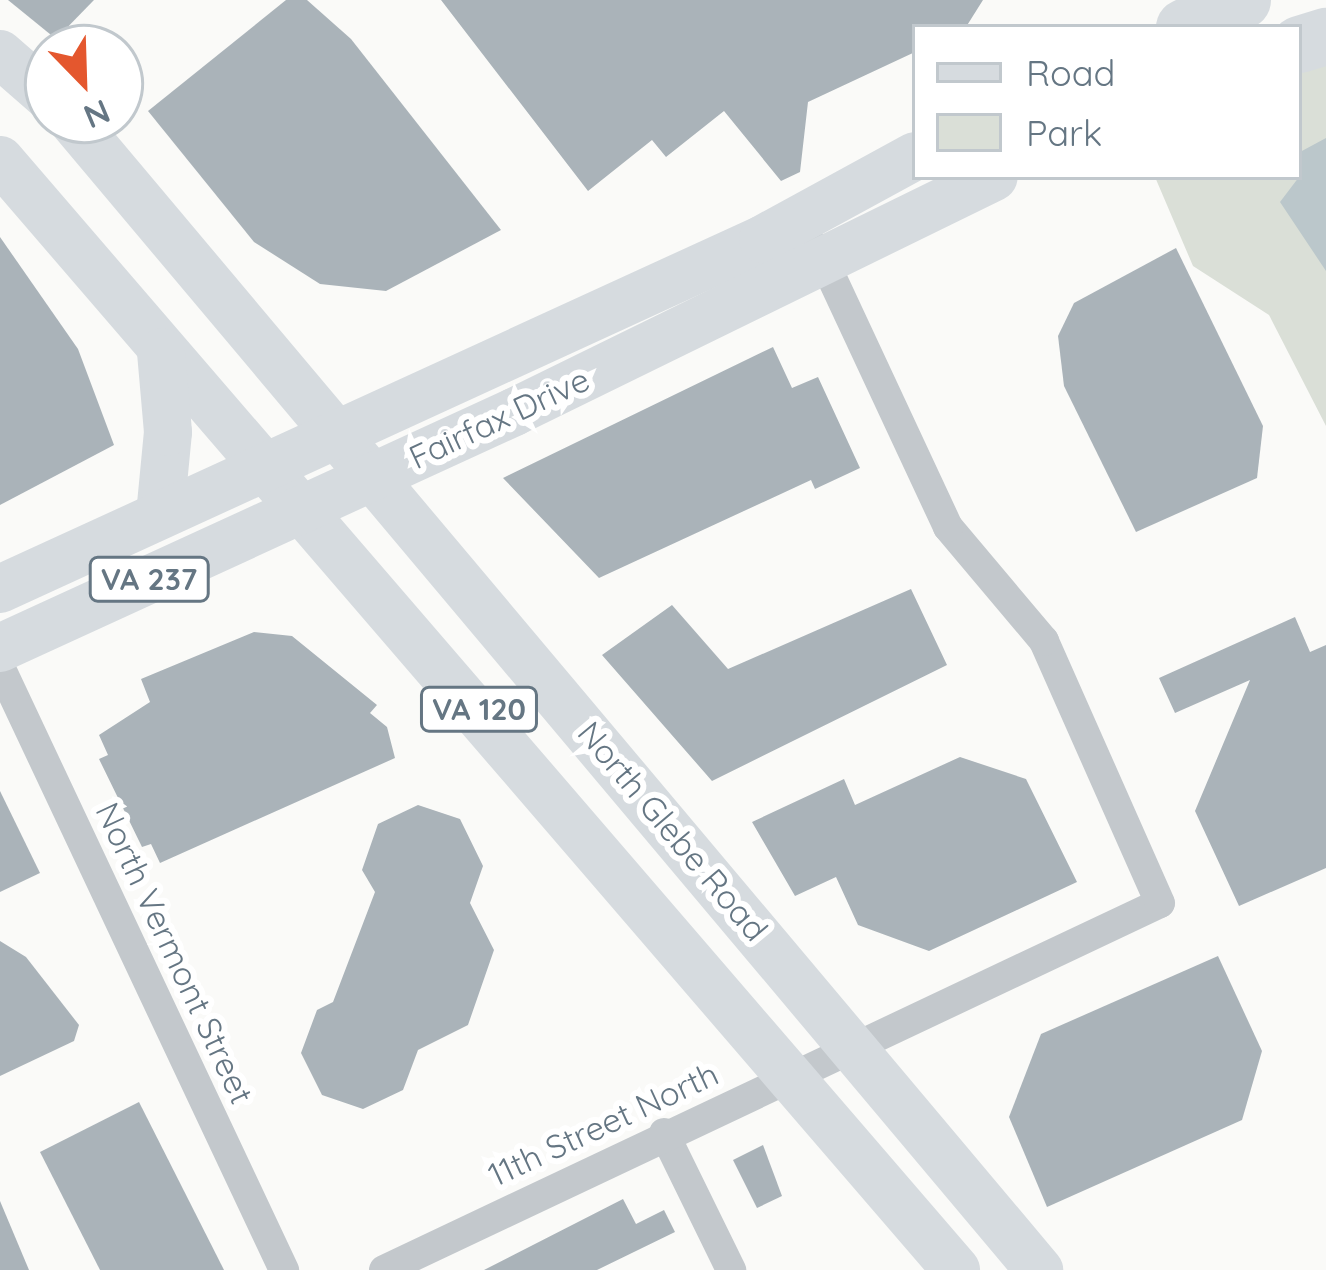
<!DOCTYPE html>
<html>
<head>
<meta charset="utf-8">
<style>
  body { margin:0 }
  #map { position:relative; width:1326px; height:1270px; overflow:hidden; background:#fafaf8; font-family:Quicksand,sans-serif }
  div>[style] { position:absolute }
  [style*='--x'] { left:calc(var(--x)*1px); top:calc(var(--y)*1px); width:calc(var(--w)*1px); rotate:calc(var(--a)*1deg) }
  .green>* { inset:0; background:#dadfd7 }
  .water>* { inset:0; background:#bbc7cb }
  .building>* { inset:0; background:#aab3b9 }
  .street>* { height:30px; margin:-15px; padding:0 15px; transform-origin:15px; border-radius:15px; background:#c3c8cc }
  .primary>* { height:48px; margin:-24px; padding:0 24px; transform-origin:24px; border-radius:24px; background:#d6dbdf }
  .highway>* { height:57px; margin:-28.5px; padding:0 28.5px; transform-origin:28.5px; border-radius:28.5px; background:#d6dbdf }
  span { translate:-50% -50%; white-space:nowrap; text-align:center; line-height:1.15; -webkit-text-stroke:12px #fff; paint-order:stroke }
  .shield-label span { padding:3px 9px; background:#fff; border:3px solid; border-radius:9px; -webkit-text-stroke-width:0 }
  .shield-label { font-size:30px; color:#657683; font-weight:700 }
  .street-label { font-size:33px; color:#657683 }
  .legend { position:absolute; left:912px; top:24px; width:390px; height:156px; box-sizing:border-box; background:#fff; border:3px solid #c1c8cd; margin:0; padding:15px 21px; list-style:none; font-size:36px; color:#657683 }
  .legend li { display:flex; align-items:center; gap:24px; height:60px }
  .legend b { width:60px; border:3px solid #c1c8cd }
  .north { position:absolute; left:24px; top:24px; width:120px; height:120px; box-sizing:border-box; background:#fff; border:3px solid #c1c8cd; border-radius:50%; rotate:157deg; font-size:33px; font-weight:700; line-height:48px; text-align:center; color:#657683 }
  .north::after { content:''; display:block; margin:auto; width:42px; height:54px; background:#e4572e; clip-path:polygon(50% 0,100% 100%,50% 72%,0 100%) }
</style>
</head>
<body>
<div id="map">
  <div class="green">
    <div style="clip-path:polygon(1326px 57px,1326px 426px,1269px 315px,1193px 266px,1155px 177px,1299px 177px,1299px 66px)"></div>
  </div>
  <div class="water">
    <div style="clip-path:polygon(1326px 138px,1326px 271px,1280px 202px,1299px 177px,1300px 152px)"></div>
  </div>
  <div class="building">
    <div style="clip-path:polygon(8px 0,94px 0,56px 39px)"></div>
    <div style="clip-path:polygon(286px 0,307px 0,351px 39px,501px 230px,386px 291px,320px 284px,254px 242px,148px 111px)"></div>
    <div style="clip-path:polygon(441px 0,983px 0,966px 27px,915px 27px,915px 52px,808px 102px,800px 172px,781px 181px,724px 111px,666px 157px,652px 140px,588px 191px)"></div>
    <div style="clip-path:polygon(0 237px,78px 349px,114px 445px,0 505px)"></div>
    <div style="clip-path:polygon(1176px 248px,1263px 426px,1257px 478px,1136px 532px,1064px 386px,1058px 336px,1074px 303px)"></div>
    <div style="clip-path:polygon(773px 347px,792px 388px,818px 377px,860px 468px,815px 489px,811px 480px,599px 578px,503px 478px)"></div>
    <div style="clip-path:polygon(911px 589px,947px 665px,712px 781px,602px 655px,672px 605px,728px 669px)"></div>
    <div style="clip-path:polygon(1295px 617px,1310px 652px,1326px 645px,1326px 868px,1239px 906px,1195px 811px,1250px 680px,1175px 713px,1159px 678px)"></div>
    <div style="clip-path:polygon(254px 632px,292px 636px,377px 705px,370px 713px,387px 727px,395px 758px,160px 863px,151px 844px,142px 847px,99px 759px,108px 755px,99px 735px,150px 702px,141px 679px)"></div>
    <div style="clip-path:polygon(960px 757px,1026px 779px,1077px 882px,929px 951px,858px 925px,836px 877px,795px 896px,752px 822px,844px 779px,855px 805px)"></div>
    <div style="clip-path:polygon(0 791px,40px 873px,0 892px)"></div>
    <div style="clip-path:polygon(418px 805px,460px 819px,483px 866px,470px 903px,494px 950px,468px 1025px,418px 1050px,403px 1090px,363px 1109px,322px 1095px,301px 1053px,317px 1010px,333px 1002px,375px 892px,362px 870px,378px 824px)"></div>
    <div style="clip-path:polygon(0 941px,26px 957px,79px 1025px,74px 1041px,0 1076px)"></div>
    <div style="clip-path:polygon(1218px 956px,1262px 1051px,1242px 1120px,1047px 1207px,1009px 1117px,1041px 1034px)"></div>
    <div style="clip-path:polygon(139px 1102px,224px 1270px,100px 1270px,40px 1152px)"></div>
    <div style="clip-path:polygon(763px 1145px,782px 1196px,757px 1208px,733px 1160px)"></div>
    <div style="clip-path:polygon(623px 1199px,636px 1224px,664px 1210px,675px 1232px,597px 1270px,484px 1270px)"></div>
    <div style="clip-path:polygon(0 1201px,29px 1270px,0 1270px)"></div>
  </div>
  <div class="street">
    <div style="--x:0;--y:667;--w:667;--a:64.78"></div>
    <div style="--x:664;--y:1133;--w:153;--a:63.9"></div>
    <div style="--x:384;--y:1270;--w:858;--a:-25.31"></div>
    <div style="--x:1160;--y:903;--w:287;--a:-113.9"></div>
    <div style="--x:1044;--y:641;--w:149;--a:-130.1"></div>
    <div style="--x:948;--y:527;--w:308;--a:-115"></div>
  </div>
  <div class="primary">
    <div style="--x:0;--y:54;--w:64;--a:41.2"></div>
    <div style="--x:72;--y:120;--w:1503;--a:49.94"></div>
    <div style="--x:0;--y:160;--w:1465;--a:49.26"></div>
    <div style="--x:160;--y:515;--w:83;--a:-84.5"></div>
    <div style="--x:168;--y:432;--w:80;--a:-95"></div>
    <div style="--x:0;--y:589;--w:839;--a:-24.64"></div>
    <div style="--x:763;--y:239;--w:173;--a:-28.6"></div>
    <div style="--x:0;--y:648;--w:566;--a:-24.66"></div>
    <div style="--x:514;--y:412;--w:534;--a:-26.09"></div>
  </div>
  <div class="highway">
    <div style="--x:1184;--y:27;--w:64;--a:-25"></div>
    <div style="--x:1299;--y:44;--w:28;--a:-17"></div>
  </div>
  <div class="shield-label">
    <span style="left:149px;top:579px">VA 237</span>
    <span style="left:479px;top:709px">VA 120</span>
  </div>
  <div class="street-label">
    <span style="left:499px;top:418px;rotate:-25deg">Fairfax Drive</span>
    <span style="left:673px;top:831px;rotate:50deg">North Glebe Road</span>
    <span style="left:175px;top:953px;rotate:65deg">North Vermont Street</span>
    <span style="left:603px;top:1124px;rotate:-25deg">11th Street North</span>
  </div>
  <ul class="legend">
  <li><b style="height:15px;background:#d6dbdf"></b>Road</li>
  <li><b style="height:33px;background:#dadfd7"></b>Park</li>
  </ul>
  <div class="north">N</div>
</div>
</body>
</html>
